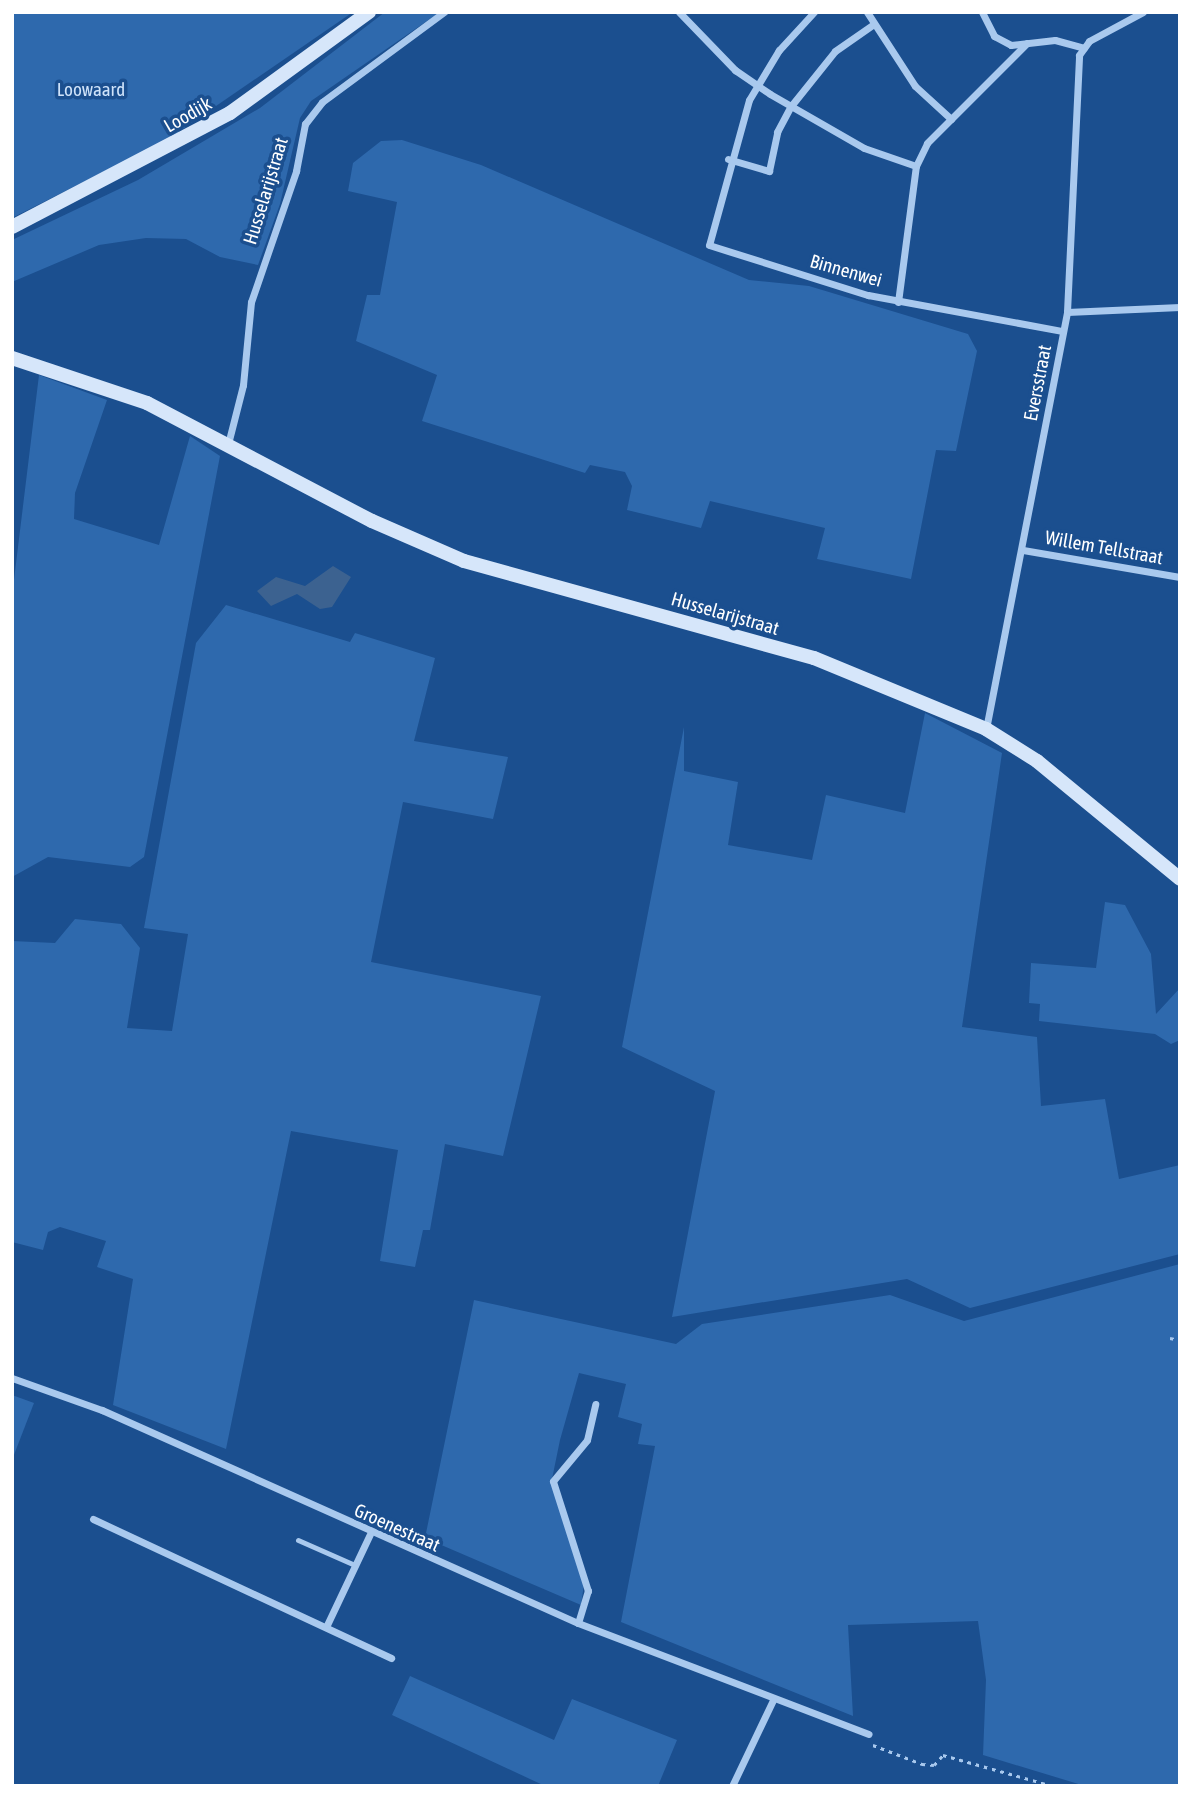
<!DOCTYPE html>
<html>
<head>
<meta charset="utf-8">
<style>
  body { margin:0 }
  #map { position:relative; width:1192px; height:1798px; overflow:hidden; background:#1b4f8f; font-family:"Asap Condensed",sans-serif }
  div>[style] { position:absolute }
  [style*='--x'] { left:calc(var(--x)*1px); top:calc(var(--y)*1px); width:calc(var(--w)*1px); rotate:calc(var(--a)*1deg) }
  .green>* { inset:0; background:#2e69ad }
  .water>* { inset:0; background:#3c6290 }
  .path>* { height:2.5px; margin-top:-1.25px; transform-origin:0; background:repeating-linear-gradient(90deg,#a9c9ee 0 3.5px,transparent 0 8.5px) }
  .lane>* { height:5px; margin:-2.5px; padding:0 2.5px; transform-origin:2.5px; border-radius:2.5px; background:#a9c9ee }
  .street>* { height:7px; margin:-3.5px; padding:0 3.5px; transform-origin:3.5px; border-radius:3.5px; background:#a9c9ee }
  .secondary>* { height:14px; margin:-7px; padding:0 7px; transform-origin:7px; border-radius:7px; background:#d6e6fa }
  span { translate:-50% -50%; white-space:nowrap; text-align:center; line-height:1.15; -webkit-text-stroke:7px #1b4f8f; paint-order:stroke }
  .park-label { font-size:19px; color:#cfe3fa }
  .street-label { font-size:19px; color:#fff }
  .frame { position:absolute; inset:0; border:14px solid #fff; pointer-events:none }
</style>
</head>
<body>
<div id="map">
  <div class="green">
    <div style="clip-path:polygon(12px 12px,353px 12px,168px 139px,12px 218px)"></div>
    <div style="clip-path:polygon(385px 12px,440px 12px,311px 101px,300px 118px,280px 204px,258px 265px,220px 257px,186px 239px,146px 238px,99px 245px,12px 282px,12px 240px,138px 180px,260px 108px)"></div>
    <div style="clip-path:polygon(402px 140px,481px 165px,749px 280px,809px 286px,968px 334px,977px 351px,956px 451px,936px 450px,911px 579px,817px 559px,825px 528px,710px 501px,701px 528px,627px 510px,632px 486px,625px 472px,590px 465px,585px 473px,422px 421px,437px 375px,356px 341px,367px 295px,380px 295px,397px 202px,348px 191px,353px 163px,381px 141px)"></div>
    <div style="clip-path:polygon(39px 375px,107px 400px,75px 493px,74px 519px,159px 545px,190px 436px,220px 456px,144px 857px,130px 867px,48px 857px,12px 877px,12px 596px)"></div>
    <div style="clip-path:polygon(226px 605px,350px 642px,355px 633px,435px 658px,414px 741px,508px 757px,493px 819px,403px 802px,371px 962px,541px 996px,503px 1156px,445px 1144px,430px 1230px,423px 1230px,415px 1267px,380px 1261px,398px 1150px,291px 1131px,226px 1449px,113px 1405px,133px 1279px,97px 1267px,106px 1241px,60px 1227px,48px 1232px,43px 1250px,12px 1242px,12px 941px,55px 943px,75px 919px,121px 924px,140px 948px,127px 1028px,172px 1031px,188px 934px,144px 928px,196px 643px)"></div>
    <div style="clip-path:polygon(925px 713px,1002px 753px,962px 1027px,1037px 1037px,1041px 1106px,1105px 1099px,1119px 1179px,1180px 1165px,1180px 1254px,970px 1308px,907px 1279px,672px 1317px,715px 1091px,622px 1047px,684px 727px,684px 771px,738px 782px,728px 845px,812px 860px,826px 795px,905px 813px)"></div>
    <div style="clip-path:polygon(1105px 902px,1125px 905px,1151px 954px,1156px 1014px,1180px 988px,1180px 1040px,1171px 1044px,1155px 1034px,1039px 1021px,1040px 1004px,1029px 1003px,1031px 963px,1096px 968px)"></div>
    <div style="clip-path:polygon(1180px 1264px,1180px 1786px,1085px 1786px,983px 1755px,986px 1680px,978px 1621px,848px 1625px,853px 1716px,621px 1622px,655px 1446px,638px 1444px,642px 1424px,618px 1417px,626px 1384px,579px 1373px,560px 1440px,552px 1479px,585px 1577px,581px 1605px,425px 1538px,474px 1300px,676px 1344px,702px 1324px,890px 1295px,964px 1321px)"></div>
    <div style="clip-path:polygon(12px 1395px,34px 1403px,12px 1460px)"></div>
    <div style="clip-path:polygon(410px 1676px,554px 1740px,572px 1699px,677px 1740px,658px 1786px,545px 1786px,392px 1715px)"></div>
  </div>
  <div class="water">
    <div style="clip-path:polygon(333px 566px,351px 577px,332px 607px,320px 609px,297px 594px,271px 606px,257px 591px,276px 577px,305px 586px)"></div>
  </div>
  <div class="path">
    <div style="--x:1170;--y:1338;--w:10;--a:11"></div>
    <div style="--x:873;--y:1745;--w:53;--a:21.2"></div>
    <div style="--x:922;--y:1764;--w:12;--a:5"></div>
    <div style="--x:934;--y:1765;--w:13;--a:-48"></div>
    <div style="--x:943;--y:1755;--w:114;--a:15.7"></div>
  </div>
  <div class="lane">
    <div style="--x:298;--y:1540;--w:62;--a:23.7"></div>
  </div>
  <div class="street">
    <div style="--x:679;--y:12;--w:81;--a:46"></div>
    <div style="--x:735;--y:70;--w:42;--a:34.4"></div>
    <div style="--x:770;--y:94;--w:108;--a:29.9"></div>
    <div style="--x:864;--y:148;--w:55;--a:19.1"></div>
    <div style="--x:814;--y:12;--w:52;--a:132.6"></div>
    <div style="--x:779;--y:50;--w:58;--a:121"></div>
    <div style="--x:749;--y:100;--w:150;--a:105.4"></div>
    <div style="--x:709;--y:245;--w:167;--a:17.5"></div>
    <div style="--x:868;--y:295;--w:198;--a:10.5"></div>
    <div style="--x:867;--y:12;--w:88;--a:57"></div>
    <div style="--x:915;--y:86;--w:49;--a:42.5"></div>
    <div style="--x:982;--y:12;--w:27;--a:63"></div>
    <div style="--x:994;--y:36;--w:19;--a:28"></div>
    <div style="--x:1011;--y:45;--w:44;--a:-6.5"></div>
    <div style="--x:1055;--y:40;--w:30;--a:15"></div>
    <div style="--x:728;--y:159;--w:43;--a:16.3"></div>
    <div style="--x:769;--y:171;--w:40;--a:-78"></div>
    <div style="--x:777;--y:132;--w:30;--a:-62"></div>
    <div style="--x:791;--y:106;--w:70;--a:-51.3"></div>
    <div style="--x:835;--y:51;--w:47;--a:-34.7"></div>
    <div style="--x:898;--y:302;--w:137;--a:-82.5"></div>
    <div style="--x:916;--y:166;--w:25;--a:-64"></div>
    <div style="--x:927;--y:143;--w:141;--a:-45"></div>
    <div style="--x:1067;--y:312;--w:113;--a:-2.5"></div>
    <div style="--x:228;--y:444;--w:61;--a:-75.7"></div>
    <div style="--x:243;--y:385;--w:83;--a:-84.5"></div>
    <div style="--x:251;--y:302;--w:139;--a:-71"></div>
    <div style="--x:296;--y:171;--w:48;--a:-79.2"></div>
    <div style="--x:305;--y:124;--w:28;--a:-52"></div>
    <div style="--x:322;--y:102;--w:152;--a:-36.4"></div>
    <div style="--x:1023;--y:550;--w:159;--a:9.8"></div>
    <div style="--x:986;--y:729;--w:425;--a:-79"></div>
    <div style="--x:1067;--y:312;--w:257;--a:-87.3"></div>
    <div style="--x:1079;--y:55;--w:17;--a:-54"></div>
    <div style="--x:1089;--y:41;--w:61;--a:-28.2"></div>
    <div style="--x:12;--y:1378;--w:96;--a:19.6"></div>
    <div style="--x:102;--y:1410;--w:521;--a:24.11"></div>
    <div style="--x:578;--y:1623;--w:311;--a:20.9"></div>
    <div style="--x:93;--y:1519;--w:329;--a:25"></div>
    <div style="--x:578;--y:1623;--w:34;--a:-73"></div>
    <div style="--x:588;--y:1591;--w:115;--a:-107.7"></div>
    <div style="--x:553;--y:1481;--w:53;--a:-50.3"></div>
    <div style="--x:587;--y:1440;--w:37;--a:-77"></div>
    <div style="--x:326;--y:1627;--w:103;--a:-64.7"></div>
    <div style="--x:732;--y:1786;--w:95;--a:-64.5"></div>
  </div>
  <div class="secondary">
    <div style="--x:12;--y:227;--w:246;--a:-27.6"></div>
    <div style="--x:230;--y:113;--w:172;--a:-36"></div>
    <div style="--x:12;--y:358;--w:142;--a:18.4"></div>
    <div style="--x:147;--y:403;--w:254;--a:27.7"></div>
    <div style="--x:372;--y:521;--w:100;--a:23.5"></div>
    <div style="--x:464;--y:561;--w:363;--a:15.5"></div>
    <div style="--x:814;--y:658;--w:186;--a:22.4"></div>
    <div style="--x:986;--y:729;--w:60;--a:32.1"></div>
    <div style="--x:1037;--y:761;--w:185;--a:39.5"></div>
  </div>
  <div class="park-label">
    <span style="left:91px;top:90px">Loowaard</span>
  </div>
  <div class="street-label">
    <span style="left:188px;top:115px;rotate:-30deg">Loodijk</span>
    <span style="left:266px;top:191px;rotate:-73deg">Husselarijstraat</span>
    <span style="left:846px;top:271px;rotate:16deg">Binnenwei</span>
    <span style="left:1038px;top:383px;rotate:-79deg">Eversstraat</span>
    <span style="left:1104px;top:548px;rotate:10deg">Willem Tellstraat</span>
    <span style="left:725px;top:614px;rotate:16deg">Husselarijstraat</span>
    <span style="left:397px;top:1528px;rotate:24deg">Groenestraat</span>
  </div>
  <div class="frame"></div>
</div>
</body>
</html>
